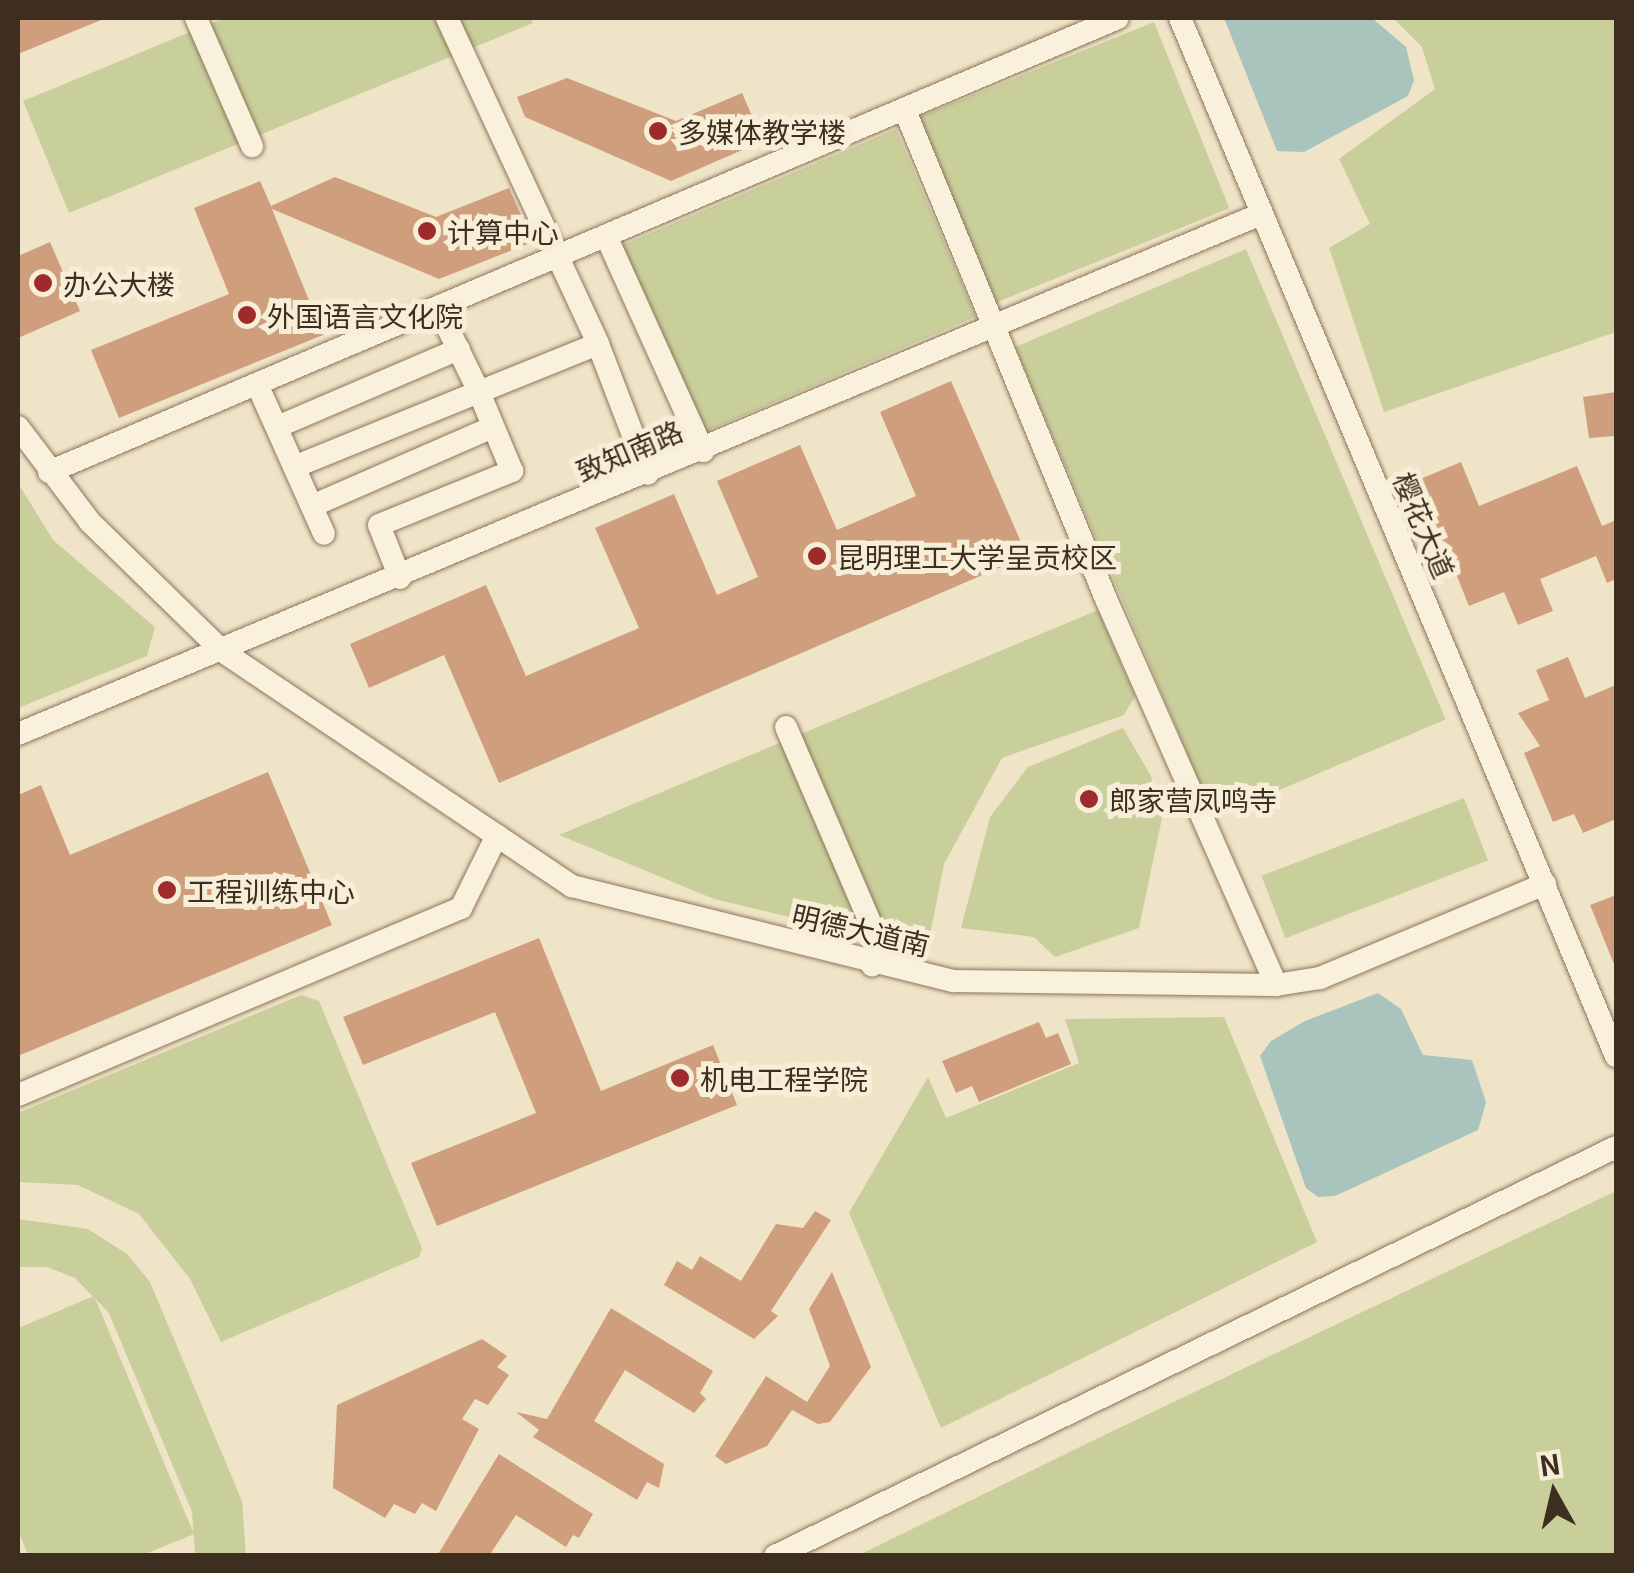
<!DOCTYPE html>
<html>
<head>
<meta charset="utf-8">
<style>
  body { margin:0 }
  #map { position:relative; width:1634px; height:1573px; overflow:hidden; background:#f0e4c8; font-family:Georgia,"Noto Sans SC",serif }
  div>[style] { position:absolute }
  [style*='--x'] { left:calc(var(--x)*1px); top:calc(var(--y)*1px); width:calc(var(--w)*1px); rotate:calc(var(--a)*1deg) }
  .green>* { inset:0; background:#c9cf9b; transform-origin:0 0 }
  .water>* { inset:0; background:#a9c4bc }
  .building>* { inset:0; background:#cf9f7d }
  .roads { filter:drop-shadow(0 0 2px #8d765c) drop-shadow(0 0 2px #8d765c) }
  .minor>* { height:22px; margin:-11px; padding:0 11px; transform-origin:11px; border-radius:11px; background:#faf1dc }
  .dots>* { width:28px; height:28px; translate:-50% -50%; box-sizing:border-box; border:5px solid #f7eed8; border-radius:50% }
  span { translate:-50% -50%; white-space:nowrap; text-align:center; line-height:1.15; -webkit-text-stroke:10px #f7eed8; paint-order:stroke }
  .poi-label { font-size:28px; color:#3d2e20 }
  .left { translate:0 -50%; text-align:left }
  .street-label { font-size:28px; color:#3d2e20 }
  .frame { position:absolute; inset:0; border:20px solid #3d2e20; pointer-events:none }
  .north { position:absolute; left:1504px; top:1443px; width:100px; height:100px; -webkit-text-stroke:8px #f7eed8; paint-order:stroke; rotate:352deg; font-size:28px; font-weight:700; line-height:40px; text-align:center; color:#3d2e20 }
  .north::after { content:''; display:block; margin:auto; width:35px; height:45px; background:#3d2e20; clip-path:polygon(50% 0,100% 100%,50% 72%,0 100%) }
</style>
</head>
<body>
<div id="map">
  <div class="green">
    <div style="clip-path:polygon(224px 18px,531px 18px,533px 23px,69px 213px,23px 101px)"></div>
    <div style="clip-path:polygon(1393px 18px,1616px 18px,1616px 332px,1384px 412px,1329px 248px,1370px 224px,1339px 159px,1435px 89px,1422px 47px)"></div>
    <div style="left:1154px;top:22px;width:201px;height:255px;rotate:68deg"></div>
    <div style="left:896px;top:129px;width:204px;height:299px;rotate:67deg"></div>
    <div style="left:1246px;top:249px;width:511px;height:251px;rotate:67deg"></div>
    <div style="clip-path:polygon(18px 483px,53px 540px,155px 627px,147px 656px,18px 708px)"></div>
    <div style="clip-path:polygon(1098px 610px,1135px 696px,1124px 715px,1002px 758px,944px 864px,927px 950px,714px 899px,559px 835px)"></div>
    <div style="clip-path:polygon(1123px 728px,1151px 776px,1162px 818px,1139px 928px,1055px 957px,1034px 937px,961px 928px,990px 817px,1028px 767px)"></div>
    <div style="left:1464px;top:798px;width:67px;height:217px;rotate:69deg"></div>
    <div style="clip-path:polygon(301px 995px,319px 1001px,422px 1248px,419px 1257px,221px 1342px,190px 1279px,139px 1214px,78px 1185px,18px 1182px,18px 1113px)"></div>
    <div style="clip-path:polygon(1224px 1017px,1317px 1242px,941px 1428px,849px 1213px,928px 1077px,946px 1118px,1079px 1063px,1065px 1019px)"></div>
    <div style="clip-path:polygon(1616px 1191px,1616px 1555px,859px 1555px,1094px 1440px)"></div>
    <div style="clip-path:polygon(18px 1219px,88px 1229px,127px 1254px,150px 1282px,242px 1501px,246px 1555px,195px 1555px,192px 1512px,109px 1313px,75px 1278px,47px 1267px,18px 1267px)"></div>
    <div style="clip-path:polygon(94px 1296px,194px 1534px,143px 1555px,28px 1555px,18px 1530px,18px 1328px)"></div>
  </div>
  <div class="water">
    <div style="clip-path:polygon(1224px 18px,1372px 18px,1406px 47px,1414px 80px,1408px 96px,1304px 152px,1277px 151px)"></div>
    <div style="clip-path:polygon(1378px 993px,1401px 1009px,1423px 1055px,1472px 1060px,1486px 1102px,1482px 1117px,1478px 1130px,1335px 1196px,1318px 1197px,1306px 1188px,1260px 1056px,1271px 1041px,1305px 1021px)"></div>
  </div>
  <div class="building">
    <div style="clip-path:polygon(18px 18px,106px 18px,18px 54px)"></div>
    <div style="clip-path:polygon(567px 78px,676px 121px,742px 93px,763px 141px,671px 181px,525px 117px,517px 97px)"></div>
    <div style="clip-path:polygon(335px 177px,436px 217px,509px 188px,533px 242px,439px 279px,272px 209px,323px 335px,119px 418px,91px 350px,229px 294px,194px 208px,260px 181px,271px 206px)"></div>
    <div style="clip-path:polygon(50px 242px,80px 311px,18px 338px,18px 256px)"></div>
    <div style="clip-path:polygon(951px 381px,1027px 556px,499px 783px,444px 655px,369px 688px,350px 644px,486px 585px,526px 676px,639px 628px,595px 528px,674px 494px,717px 595px,758px 577px,717px 481px,800px 445px,837px 530px,916px 496px,880px 412px)"></div>
    <div style="clip-path:polygon(1616px 392px,1616px 436px,1589px 438px,1583px 397px)"></div>
    <div style="clip-path:polygon(1461px 462px,1479px 506px,1577px 466px,1602px 526px,1616px 520px,1616px 579px,1607px 583px,1596px 556px,1540px 579px,1553px 611px,1518px 625px,1504px 592px,1469px 606px,1418px 480px)"></div>
    <div style="clip-path:polygon(1568px 657px,1585px 698px,1616px 685px,1616px 819px,1583px 833px,1574px 814px,1553px 822px,1524px 753px,1540px 746px,1518px 713px,1549px 700px,1536px 670px)"></div>
    <div style="clip-path:polygon(268px 772px,332px 925px,18px 1056px,18px 795px,41px 785px,70px 855px)"></div>
    <div style="clip-path:polygon(1616px 895px,1616px 969px,1590px 905px)"></div>
    <div style="clip-path:polygon(539px 938px,601px 1091px,713px 1045px,737px 1105px,437px 1226px,411px 1163px,536px 1113px,495px 1012px,363px 1065px,343px 1017px)"></div>
    <div style="clip-path:polygon(1039px 1022px,1046px 1038px,1058px 1033px,1071px 1064px,979px 1102px,972px 1086px,956px 1093px,942px 1061px)"></div>
    <div style="clip-path:polygon(815px 1211px,831px 1220px,771px 1311px,778px 1316px,754px 1339px,664px 1285px,677px 1261px,692px 1270px,700px 1256px,741px 1281px,776px 1224px,803px 1228px)"></div>
    <div style="clip-path:polygon(832px 1272px,871px 1367px,830px 1422px,818px 1424px,792px 1410px,767px 1446px,726px 1464px,715px 1456px,766px 1376px,807px 1402px,830px 1366px,809px 1309px)"></div>
    <div style="clip-path:polygon(611px 1308px,713px 1371px,700px 1393px,706px 1399px,694px 1413px,625px 1370px,594px 1421px,664px 1464px,659px 1488px,647px 1482px,637px 1500px,533px 1437px,539px 1430px,516px 1412px,547px 1419px)"></div>
    <div style="clip-path:polygon(482px 1339px,507px 1356px,497px 1367px,509px 1375px,488px 1405px,475px 1399px,462px 1419px,479px 1429px,436px 1511px,422px 1503px,415px 1514px,394px 1504px,385px 1518px,333px 1488px,337px 1405px)"></div>
    <div style="clip-path:polygon(499px 1454px,593px 1514px,579px 1538px,573px 1535px,566px 1547px,516px 1515px,489px 1556px,437px 1556px)"></div>
  </div>
  <div class="roads">
    <div class="minor">
      <div style="--x:196;--y:18;--w:140;--a:66.4"></div>
      <div style="--x:447;--y:18;--w:359;--a:65.1"></div>
      <div style="--x:1180;--y:18;--w:1126;--a:67.22"></div>
      <div style="--x:906;--y:113;--w:526;--a:67.63"></div>
      <div style="--x:1106;--y:599;--w:422;--a:66.2"></div>
      <div style="--x:607;--y:238;--w:234;--a:65.7"></div>
      <div style="--x:257;--y:384;--w:164;--a:65.9"></div>
      <div style="--x:18;--y:427;--w:119;--a:52.8"></div>
      <div style="--x:90;--y:522;--w:185;--a:44.3"></div>
      <div style="--x:222;--y:651;--w:422;--a:33.9"></div>
      <div style="--x:572;--y:886;--w:393;--a:14"></div>
      <div style="--x:953;--y:981;--w:323;--a:0.7"></div>
      <div style="--x:1276;--y:985;--w:45;--a:-9"></div>
      <div style="--x:1320;--y:978;--w:244;--a:-22.7"></div>
      <div style="--x:277;--y:427;--w:198;--a:-23.2"></div>
      <div style="--x:294;--y:467;--w:200;--a:-22.1"></div>
      <div style="--x:479;--y:392;--w:93;--a:-116"></div>
      <div style="--x:49;--y:472;--w:1161;--a:-23.01"></div>
      <div style="--x:312;--y:506;--w:197;--a:-23.6"></div>
      <div style="--x:400;--y:578;--w:57;--a:-111.6"></div>
      <div style="--x:379;--y:525;--w:144;--a:-22.1"></div>
      <div style="--x:512;--y:471;--w:86;--a:-112.7"></div>
      <div style="--x:479;--y:392;--w:128;--a:-22"></div>
      <div style="--x:598;--y:344;--w:139;--a:69"></div>
      <div style="--x:786;--y:727;--w:237;--a:66.7"></div>
      <div style="--x:880;--y:945;--w:22;--a:111"></div>
      <div style="--x:18;--y:734;--w:1347;--a:-22.7"></div>
      <div style="--x:18;--y:1095;--w:481;--a:-22.9"></div>
      <div style="--x:461;--y:908;--w:81;--a:-63.7"></div>
      <div style="--x:775;--y:1556;--w:935;--a:-25.93"></div>
    </div>
  </div>
  <div class="dots">
    <div style="left:658px;top:131px;background:#9e2a2b"></div>
    <div style="left:427px;top:231px;background:#9e2a2b"></div>
    <div style="left:43px;top:283px;background:#9e2a2b"></div>
    <div style="left:247px;top:315px;background:#9e2a2b"></div>
    <div style="left:817px;top:556px;background:#9e2a2b"></div>
    <div style="left:1089px;top:799px;background:#9e2a2b"></div>
    <div style="left:167px;top:890px;background:#9e2a2b"></div>
    <div style="left:680px;top:1078px;background:#9e2a2b"></div>
  </div>
  <div class="poi-label">
    <span class="left" style="left:678px;top:131px">多媒体教学楼</span>
    <span class="left" style="left:447px;top:231px">计算中心</span>
    <span class="left" style="left:63px;top:283px">办公大楼</span>
    <span class="left" style="left:267px;top:315px">外国语言文化院</span>
    <span class="left" style="left:837px;top:556px">昆明理工大学呈贡校区</span>
    <span class="left" style="left:1109px;top:799px">郎家营凤鸣寺</span>
    <span class="left" style="left:187px;top:890px">工程训练中心</span>
    <span class="left" style="left:700px;top:1078px">机电工程学院</span>
  </div>
  <div class="street-label">
    <span style="left:629px;top:450px;rotate:-23deg">致知南路</span>
    <span style="left:1425px;top:525px;rotate:67deg">樱花大道</span>
    <span style="left:861px;top:929px;rotate:13deg">明德大道南</span>
  </div>
  <div class="frame"></div>
  <div class="north">N</div>
</div>
</body>
</html>
